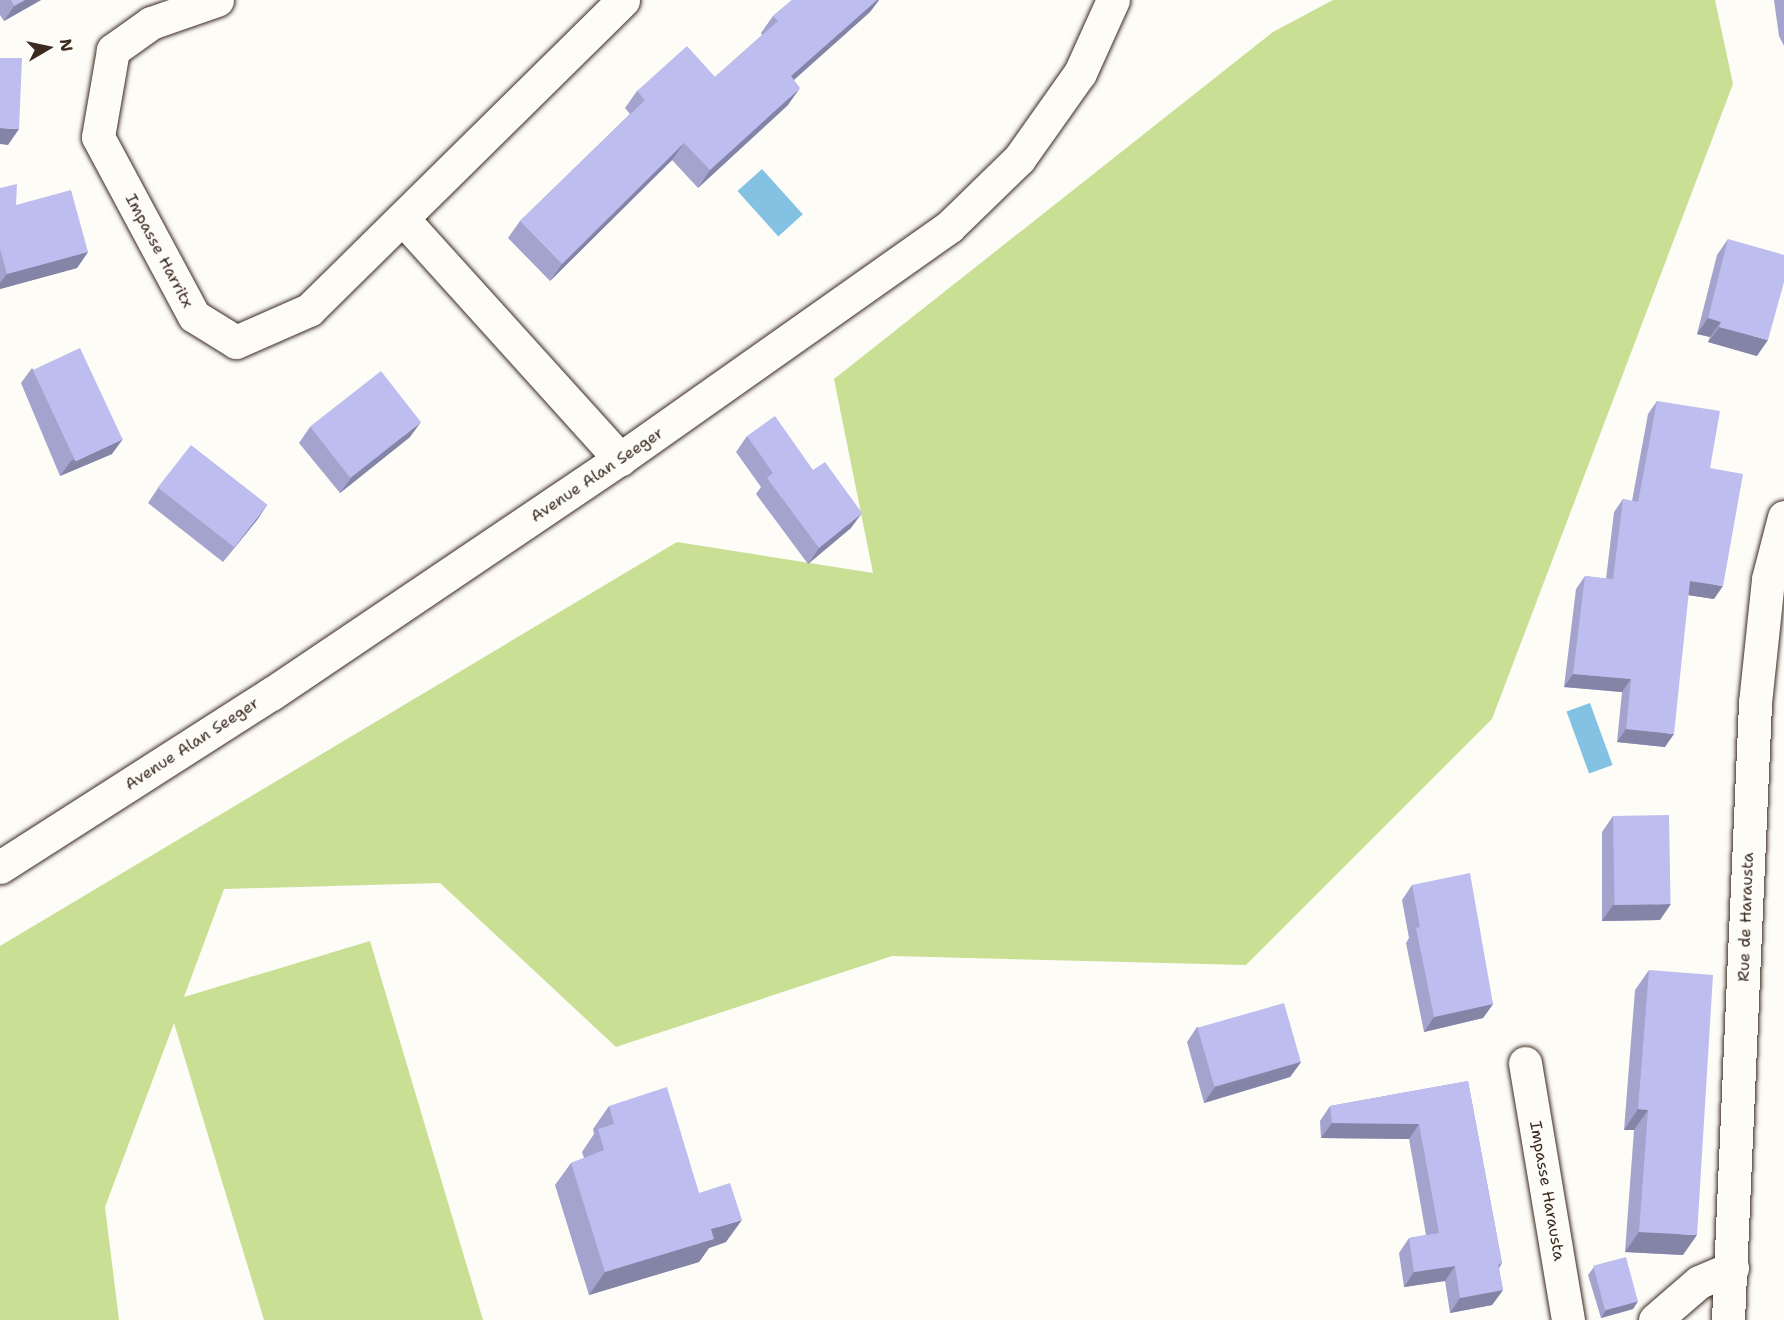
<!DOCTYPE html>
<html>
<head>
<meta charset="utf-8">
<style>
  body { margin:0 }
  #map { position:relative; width:1784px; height:1320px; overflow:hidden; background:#fdfcf7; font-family:"Shantell Sans",sans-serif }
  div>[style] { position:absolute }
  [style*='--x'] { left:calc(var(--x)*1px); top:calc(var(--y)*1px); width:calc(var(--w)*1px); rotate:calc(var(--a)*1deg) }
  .green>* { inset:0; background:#c8df94 }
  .water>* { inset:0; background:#84c2e4; transform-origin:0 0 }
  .roads { filter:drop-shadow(0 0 2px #3b2a1e) drop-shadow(0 0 2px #3b2a1e) }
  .minor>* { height:33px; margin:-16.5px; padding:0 16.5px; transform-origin:16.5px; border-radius:16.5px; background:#fdfcf7 }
  .secondary>* { height:33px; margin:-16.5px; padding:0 16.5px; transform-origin:16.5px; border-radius:16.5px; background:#fdfcf7 }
  .wall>* { inset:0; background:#a3a3ce }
  .shaded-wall>* { inset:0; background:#8484a7 }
  .building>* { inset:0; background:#bdbdef; transform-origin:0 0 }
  span { translate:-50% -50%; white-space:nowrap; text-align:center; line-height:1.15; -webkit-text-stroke:4.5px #fdfcf7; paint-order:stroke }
  .street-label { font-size:16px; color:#3b2a1e }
  .north { position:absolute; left:18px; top:18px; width:60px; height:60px; -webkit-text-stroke:4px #fdfcf7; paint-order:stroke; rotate:81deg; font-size:16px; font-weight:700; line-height:24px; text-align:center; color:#3b2a1e }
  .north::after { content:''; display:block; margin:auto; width:21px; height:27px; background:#3b2a1e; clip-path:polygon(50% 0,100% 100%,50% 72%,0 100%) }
</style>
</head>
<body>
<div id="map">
  <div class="green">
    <div style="clip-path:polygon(1333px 0,1715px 0,1733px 84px,1492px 719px,1246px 965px,892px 956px,616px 1047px,440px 883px,224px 889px,184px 997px,370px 941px,483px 1320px,264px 1320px,174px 1023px,105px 1207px,119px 1320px,0 1320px,0 946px,677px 542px,873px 573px,834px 379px,1273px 32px)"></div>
  </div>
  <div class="water">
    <div style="left:762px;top:169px;width:61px;height:33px;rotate:48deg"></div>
    <div style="left:1590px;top:703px;width:66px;height:25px;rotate:70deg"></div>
  </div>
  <div class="roads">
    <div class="minor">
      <div style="--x:217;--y:0;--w:70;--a:160.8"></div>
      <div style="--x:151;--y:23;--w:47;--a:144.6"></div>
      <div style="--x:113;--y:50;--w:88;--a:99.8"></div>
      <div style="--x:98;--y:137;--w:203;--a:61.8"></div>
      <div style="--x:194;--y:316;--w:49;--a:31.8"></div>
      <div style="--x:236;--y:342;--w:80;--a:-23.7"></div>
      <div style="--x:309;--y:310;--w:441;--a:-44.6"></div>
      <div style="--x:403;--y:219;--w:324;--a:47.9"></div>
      <div style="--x:1525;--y:1063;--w:261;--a:80.5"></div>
      <div style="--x:1655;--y:1320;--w:58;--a:-40.8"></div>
      <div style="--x:1699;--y:1282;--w:36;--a:-23"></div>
      <div style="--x:1728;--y:1320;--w:618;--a:-87.49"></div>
      <div style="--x:1755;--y:703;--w:125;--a:-84"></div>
      <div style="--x:1768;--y:579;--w:64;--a:-75.5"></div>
    </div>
    <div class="secondary">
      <div style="--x:0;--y:867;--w:322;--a:-32.6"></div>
      <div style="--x:271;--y:694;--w:421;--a:-34"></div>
      <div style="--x:620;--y:459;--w:403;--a:-35.2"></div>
      <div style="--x:949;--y:227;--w:98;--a:-44.2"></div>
      <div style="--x:1019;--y:159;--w:105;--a:-54.7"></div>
      <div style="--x:1080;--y:73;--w:80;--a:-65.7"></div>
    </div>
  </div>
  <div class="wall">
    <div style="clip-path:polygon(0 0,41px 0,4px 21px,0 15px)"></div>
    <div style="clip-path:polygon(792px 0,879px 0,870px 12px,794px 80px,788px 105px,698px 188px,672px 160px,550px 281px,508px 238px,520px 221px,630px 114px,625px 108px,637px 91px,715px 77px,762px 35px,761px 33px,773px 16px)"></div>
    <div style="clip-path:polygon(1774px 0,1784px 0,1784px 46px,1779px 36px)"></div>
    <div style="clip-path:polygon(0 188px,16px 205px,88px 252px,77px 268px,0 289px)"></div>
    <div style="clip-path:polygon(1728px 239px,1757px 356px,1708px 342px,1710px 337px,1697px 334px,1717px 255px)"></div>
    <div style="clip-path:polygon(32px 368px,112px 454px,60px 476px,21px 383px)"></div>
    <div style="clip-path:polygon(1657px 401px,1710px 468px,1714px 599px,1688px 595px,1665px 747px,1617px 742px,1622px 692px,1564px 687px,1576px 589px,1585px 576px,1606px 579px,1614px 512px,1623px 499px,1632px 501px,1648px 414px)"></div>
    <div style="clip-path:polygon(310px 427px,410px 437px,340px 493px,299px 443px)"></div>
    <div style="clip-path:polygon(747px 436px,851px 528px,808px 564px,756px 494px,761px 487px,736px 452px)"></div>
    <div style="clip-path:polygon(158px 488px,267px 505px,257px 520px,223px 562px,148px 503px)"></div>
    <div style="clip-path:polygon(1613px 816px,1660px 920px,1602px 921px,1602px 832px)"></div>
    <div style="clip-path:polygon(1412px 885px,1493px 1004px,1483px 1018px,1424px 1032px,1406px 943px,1409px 938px,1402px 900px)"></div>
    <div style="clip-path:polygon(1649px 970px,1683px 1255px,1625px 1252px,1634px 1130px,1624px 1130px,1635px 990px)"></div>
    <div style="clip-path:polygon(1197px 1027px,1301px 1062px,1290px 1077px,1204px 1103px,1187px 1042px)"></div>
    <div style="clip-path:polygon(1468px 1081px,1502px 1263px,1499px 1269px,1503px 1290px,1492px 1305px,1450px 1313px,1445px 1281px,1404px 1287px,1399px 1253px,1409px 1238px,1426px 1235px,1409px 1139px,1321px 1138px,1320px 1121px,1330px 1106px)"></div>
    <div style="clip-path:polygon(609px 1106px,699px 1193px,726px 1242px,709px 1248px,699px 1262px,589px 1295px,555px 1185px,571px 1163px,584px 1158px,582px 1152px,594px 1134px,593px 1129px)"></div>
    <div style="clip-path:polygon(1594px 1267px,1638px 1301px,1633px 1309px,1601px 1318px,1588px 1275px)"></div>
  </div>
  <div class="shaded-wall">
    <div style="clip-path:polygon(25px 0,41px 0,4px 21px,14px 6px)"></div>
    <div style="clip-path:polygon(877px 0,879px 0,870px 12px,779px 93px,791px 76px)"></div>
    <div style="clip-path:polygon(800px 88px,788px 105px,698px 188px,710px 170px)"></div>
    <div style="clip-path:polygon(0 128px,19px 129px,8px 145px,0 144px)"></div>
    <div style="clip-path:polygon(684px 143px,672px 160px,550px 281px,562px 264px)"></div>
    <div style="clip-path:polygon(88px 252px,77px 268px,0 289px,0 283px,7px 274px)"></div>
    <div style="clip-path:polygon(1708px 318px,1721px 322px,1710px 337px,1697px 334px)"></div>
    <div style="clip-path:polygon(1719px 327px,1768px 340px,1757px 356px,1708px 342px)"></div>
    <div style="clip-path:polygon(421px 422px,410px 437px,340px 493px,351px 478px)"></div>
    <div style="clip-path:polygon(123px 439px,112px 454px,60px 476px,71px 461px)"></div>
    <div style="clip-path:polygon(267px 505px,257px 520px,223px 562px,234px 548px)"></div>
    <div style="clip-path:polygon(862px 513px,851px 528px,808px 564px,819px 548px)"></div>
    <div style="clip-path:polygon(1690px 581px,1723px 586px,1714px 599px,1681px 594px)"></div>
    <div style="clip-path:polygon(1573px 674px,1631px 679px,1622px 692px,1564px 687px)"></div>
    <div style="clip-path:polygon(1626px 729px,1674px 734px,1665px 747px,1617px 742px)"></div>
    <div style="clip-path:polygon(1671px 904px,1660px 920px,1602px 921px,1613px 905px)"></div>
    <div style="clip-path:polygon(1493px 1004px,1483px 1018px,1424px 1032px,1434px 1017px)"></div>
    <div style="clip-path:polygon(1301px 1062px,1290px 1077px,1204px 1103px,1215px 1087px)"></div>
    <div style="clip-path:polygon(1638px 1109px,1648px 1110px,1634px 1130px,1624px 1130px)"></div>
    <div style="clip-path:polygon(1332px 1123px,1419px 1124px,1409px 1139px,1321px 1138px)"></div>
    <div style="clip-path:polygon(742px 1220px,726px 1242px,709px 1248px,699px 1262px,589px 1295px,605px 1272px,711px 1229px)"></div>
    <div style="clip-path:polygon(1639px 1232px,1697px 1235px,1683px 1255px,1625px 1252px)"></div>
    <div style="clip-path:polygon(1455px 1266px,1445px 1281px,1404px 1287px,1414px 1272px)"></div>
    <div style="clip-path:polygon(1503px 1290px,1492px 1305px,1450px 1313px,1460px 1298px)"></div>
    <div style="clip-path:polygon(1638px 1301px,1633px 1309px,1601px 1318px,1606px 1310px)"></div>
  </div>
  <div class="building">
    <div style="clip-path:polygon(11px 0,25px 0,14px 6px)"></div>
    <div style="clip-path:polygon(792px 0,877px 0,791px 76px,800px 88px,710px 170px,684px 143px,562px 264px,520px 221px,645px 100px,637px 91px,687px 46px,715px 77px,778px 21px,773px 16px)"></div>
    <div style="clip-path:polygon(0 58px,22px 58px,19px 129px,0 128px)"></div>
    <div style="clip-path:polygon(17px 184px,16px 205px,71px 190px,88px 252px,7px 274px,0 249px,0 188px)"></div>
    <div style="clip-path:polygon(1728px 239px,1784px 255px,1784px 282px,1768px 340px,1719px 327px,1721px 322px,1708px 318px)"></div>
    <div style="left:80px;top:348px;width:101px;height:52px;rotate:65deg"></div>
    <div style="left:381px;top:371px;width:65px;height:90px;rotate:52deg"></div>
    <div style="clip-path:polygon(1657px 401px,1720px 411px,1710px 468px,1743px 474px,1723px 586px,1690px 581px,1674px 734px,1626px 729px,1631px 679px,1573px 674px,1585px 576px,1613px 579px,1623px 499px,1638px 502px)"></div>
    <div style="clip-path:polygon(775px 416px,813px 470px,825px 462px,862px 513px,819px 548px,767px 478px,773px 473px,747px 436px)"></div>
    <div style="left:191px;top:445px;width:97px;height:54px;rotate:38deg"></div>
    <div style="left:1669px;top:815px;width:89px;height:56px;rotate:89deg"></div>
    <div style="clip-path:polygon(1470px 873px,1493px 1004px,1434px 1017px,1416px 928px,1420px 927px,1412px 885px)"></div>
    <div style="clip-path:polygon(1649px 970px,1713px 975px,1697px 1235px,1639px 1232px,1648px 1110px,1638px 1109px)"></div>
    <div style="left:1284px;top:1003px;width:61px;height:90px;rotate:74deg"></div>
    <div style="clip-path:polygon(1468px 1081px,1502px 1263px,1498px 1264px,1503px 1290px,1460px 1298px,1455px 1266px,1414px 1272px,1409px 1238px,1439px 1233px,1419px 1124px,1332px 1123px,1330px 1106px)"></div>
    <div style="clip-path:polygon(667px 1087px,699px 1193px,730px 1183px,742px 1220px,711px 1229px,714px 1239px,605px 1272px,571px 1163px,604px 1150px,598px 1129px,614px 1124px,609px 1106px)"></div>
    <div style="left:1626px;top:1257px;width:46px;height:34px;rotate:75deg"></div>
  </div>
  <div class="street-label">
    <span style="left:159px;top:251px;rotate:62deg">Impasse Harritx</span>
    <span style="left:597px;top:475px;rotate:-34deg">Avenue Alan Seeger</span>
    <span style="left:192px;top:744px;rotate:-33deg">Avenue Alan Seeger</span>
    <span style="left:1746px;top:917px;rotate:-88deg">Rue de Harausta</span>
    <span style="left:1547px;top:1191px;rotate:80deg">Impasse Harausta</span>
  </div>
  <div class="north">N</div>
</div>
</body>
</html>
